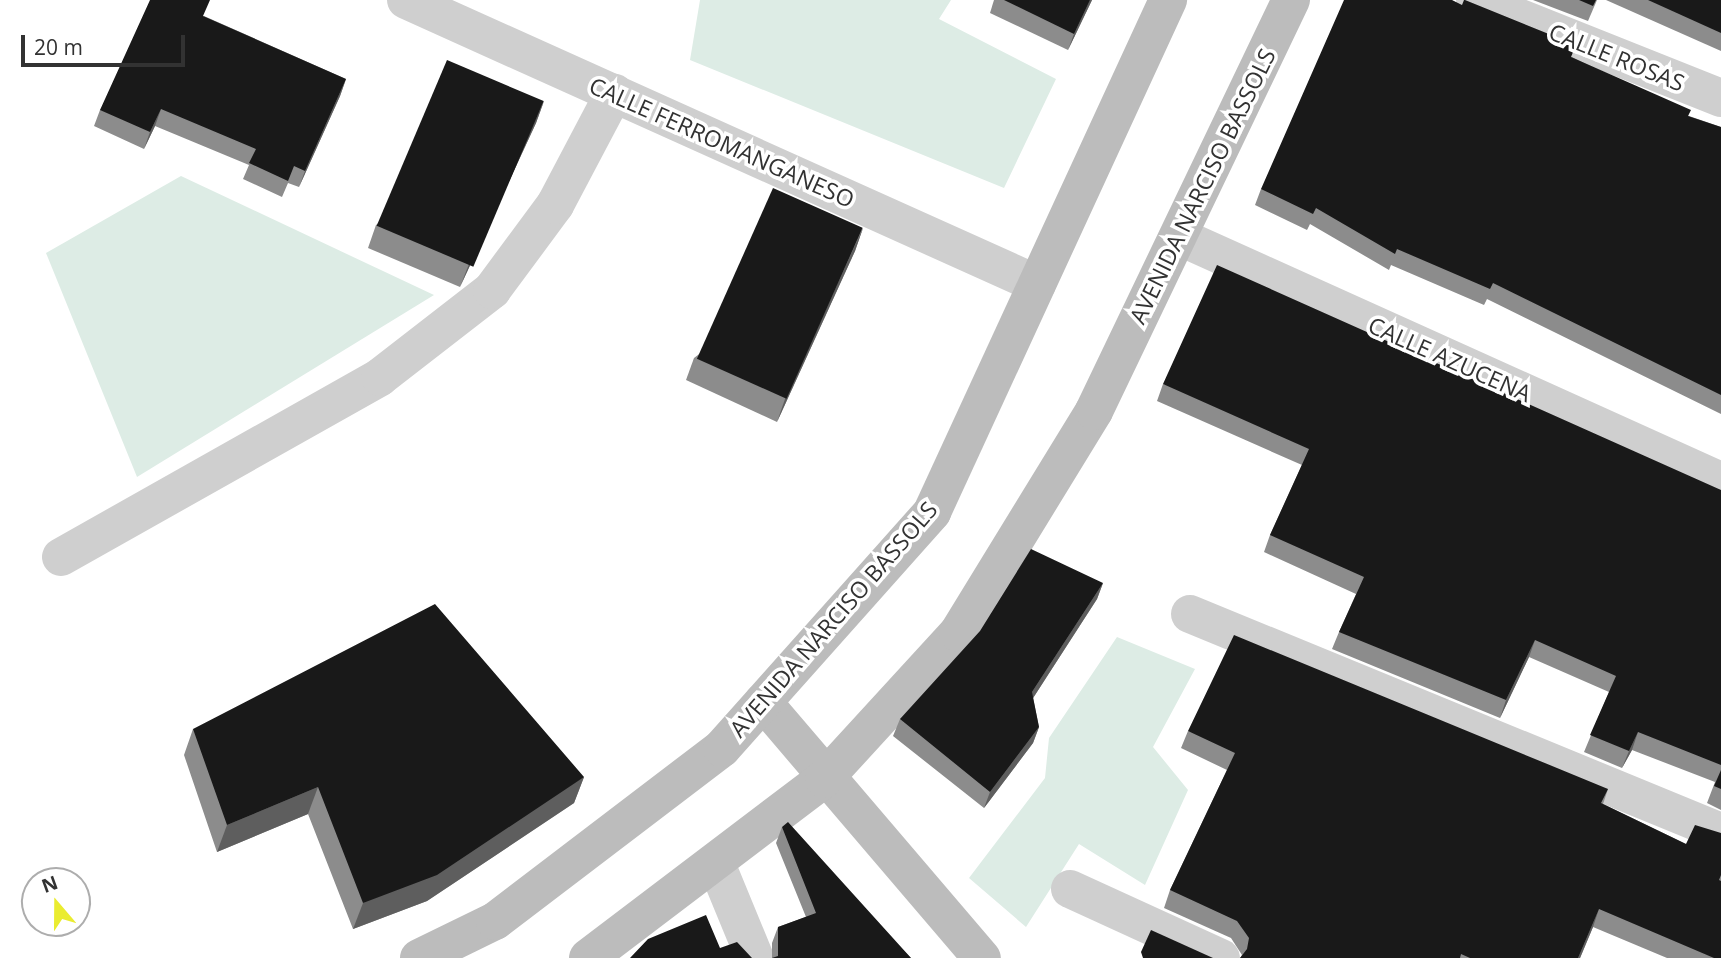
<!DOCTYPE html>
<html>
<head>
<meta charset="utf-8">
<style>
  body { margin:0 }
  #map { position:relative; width:1721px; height:958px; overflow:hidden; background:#fff; font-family:"Open Sans",sans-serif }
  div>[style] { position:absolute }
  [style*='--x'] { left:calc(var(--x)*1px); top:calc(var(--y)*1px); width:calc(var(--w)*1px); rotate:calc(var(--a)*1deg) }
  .green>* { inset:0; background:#ddece5 }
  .street>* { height:38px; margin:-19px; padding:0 19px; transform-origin:19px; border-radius:19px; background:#cfcfcf }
  .secondary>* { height:38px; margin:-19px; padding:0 19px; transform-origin:19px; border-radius:19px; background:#bcbcbc }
  .wall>* { inset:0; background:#8c8c8c }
  .shaded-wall>* { inset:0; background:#5e5e5e }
  .building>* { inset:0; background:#191919; transform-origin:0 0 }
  span { translate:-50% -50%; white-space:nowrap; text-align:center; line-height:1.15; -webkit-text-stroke:7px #fff; paint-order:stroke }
  .street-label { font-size:23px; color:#323232 }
  .north { position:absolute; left:21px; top:867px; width:70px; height:70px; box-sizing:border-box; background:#fff; border:2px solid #adadad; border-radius:50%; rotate:340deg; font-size:19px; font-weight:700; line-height:28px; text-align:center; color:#323232 }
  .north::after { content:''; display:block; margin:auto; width:24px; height:32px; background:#eaec30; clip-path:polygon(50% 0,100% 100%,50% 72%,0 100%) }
  .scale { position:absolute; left:21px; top:35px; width:164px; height:32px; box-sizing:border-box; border:4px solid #323232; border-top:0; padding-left:9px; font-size:21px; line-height:24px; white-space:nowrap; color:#323232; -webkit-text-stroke:5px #fff; paint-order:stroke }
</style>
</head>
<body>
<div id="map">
  <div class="green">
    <div style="clip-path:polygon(700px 0,951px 0,939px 19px,1056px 79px,1004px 188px,690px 60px)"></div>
    <div style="clip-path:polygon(181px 176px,434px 295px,137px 477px,46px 253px)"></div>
    <div style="clip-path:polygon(1117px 637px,1195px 669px,1153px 747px,1188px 790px,1145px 885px,1079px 844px,1026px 927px,969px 878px,1045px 778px,1049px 738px)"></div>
  </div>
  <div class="street">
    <div style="--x:406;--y:0;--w:692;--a:24.23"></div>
    <div style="--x:1475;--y:0;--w:265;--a:21.7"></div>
    <div style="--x:1180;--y:237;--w:593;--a:24.28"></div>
    <div style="--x:61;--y:557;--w:366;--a:-29.4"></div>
    <div style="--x:380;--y:377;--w:142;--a:-37.8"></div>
    <div style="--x:492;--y:290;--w:106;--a:-53.5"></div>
    <div style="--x:555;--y:205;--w:127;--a:-62.2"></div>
    <div style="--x:1190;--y:614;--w:574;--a:22.32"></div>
    <div style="--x:717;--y:866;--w:100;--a:67.6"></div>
    <div style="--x:1070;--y:889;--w:166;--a:24.6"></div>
  </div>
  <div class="secondary">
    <div style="--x:763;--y:702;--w:337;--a:49.5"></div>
    <div style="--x:419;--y:958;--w:85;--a:-26"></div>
    <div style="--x:495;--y:921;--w:285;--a:-37.3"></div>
    <div style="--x:722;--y:748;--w:316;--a:-48.3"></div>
    <div style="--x:932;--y:512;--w:564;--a:-65.25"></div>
    <div style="--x:588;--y:958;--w:296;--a:-37.2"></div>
    <div style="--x:824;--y:779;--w:198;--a:-47.5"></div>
    <div style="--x:958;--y:633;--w:260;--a:-58.5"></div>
    <div style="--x:1094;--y:411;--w:456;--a:-64.4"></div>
  </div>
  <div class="wall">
    <div style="clip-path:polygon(994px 0,1092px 0,1068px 50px,990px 13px)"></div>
    <div style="clip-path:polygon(1533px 0,1597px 0,1588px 21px)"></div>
    <div style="clip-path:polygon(1606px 0,1721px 0,1721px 51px)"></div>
    <div style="clip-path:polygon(204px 16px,346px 79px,340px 96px,299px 187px,288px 183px,282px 197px,243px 179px,249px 165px,155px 126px,144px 149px,94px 126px,100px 110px)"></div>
    <div style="clip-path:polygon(1572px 57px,1689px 116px,1721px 127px,1721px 414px,1487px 299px,1484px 305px,1391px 265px,1389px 270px,1310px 224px,1307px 230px,1255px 205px,1261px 189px)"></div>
    <div style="clip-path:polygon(544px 101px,536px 123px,460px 287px,368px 248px,376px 225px)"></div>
    <div style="clip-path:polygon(863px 228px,855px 251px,777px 422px,686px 380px,694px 358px)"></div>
    <div style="clip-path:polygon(1163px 384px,1721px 490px,1721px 810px,1707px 803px,1715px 782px,1632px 750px,1622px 768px,1584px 752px,1609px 692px,1529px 657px,1500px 718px,1332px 649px,1339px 632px,1356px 594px,1264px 552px,1270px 535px,1302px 465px,1157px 401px)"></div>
    <div style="clip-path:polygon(1103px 583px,1097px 599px,1033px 698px,1039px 727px,1033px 743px,984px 808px,893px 736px,900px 719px)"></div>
    <div style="clip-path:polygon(193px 729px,584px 777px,574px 803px,427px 901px,353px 929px,308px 814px,217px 852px,184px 755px)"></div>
    <div style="clip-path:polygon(1188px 731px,1608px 789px,1603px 804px,1686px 844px,1721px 833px,1721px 958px,1667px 958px,1593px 927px,1580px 958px,1240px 958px,1242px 955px,1231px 938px,1164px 908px,1170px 890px,1227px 770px,1181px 748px)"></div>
    <div style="clip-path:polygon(782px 827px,911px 958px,772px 958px,772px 943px,778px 927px,806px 917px,776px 843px)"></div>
  </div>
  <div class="shaded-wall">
    <div style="clip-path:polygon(1090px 0,1092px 0,1068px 50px,1074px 34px)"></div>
    <div style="clip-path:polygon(346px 79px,340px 96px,299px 187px,305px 171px)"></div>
    <div style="clip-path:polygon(544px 101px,536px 123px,460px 287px,469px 264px)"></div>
    <div style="clip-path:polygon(161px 109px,155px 126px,144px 149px,150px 132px)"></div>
    <div style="clip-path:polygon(863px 228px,855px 251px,777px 422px,785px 399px)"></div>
    <div style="clip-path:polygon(1103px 583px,1097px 599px,1026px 709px,1032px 692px)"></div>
    <div style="clip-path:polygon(1535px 640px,1529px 657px,1500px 718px,1506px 700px)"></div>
    <div style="clip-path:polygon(1039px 727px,1033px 743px,984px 808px,990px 792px)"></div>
    <div style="clip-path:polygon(1638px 732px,1632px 750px,1622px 768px,1629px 751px)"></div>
    <div style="clip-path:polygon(584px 777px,574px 803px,427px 901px,353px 929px,363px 903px)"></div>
    <div style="clip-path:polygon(318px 787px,308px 814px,217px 852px,227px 825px)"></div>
    <div style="clip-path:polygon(1599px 909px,1593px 927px,1580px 958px,1578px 958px)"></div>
  </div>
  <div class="building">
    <div style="clip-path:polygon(150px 0,210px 0,203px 16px,346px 79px,305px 171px,294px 166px,288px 181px,249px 163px,256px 149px,161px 109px,150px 132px,100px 110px)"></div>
    <div style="clip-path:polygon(1004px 0,1090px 0,1074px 34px)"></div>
    <div style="clip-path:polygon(1344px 0,1452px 0,1462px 5px,1464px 0,1465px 0,1576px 45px,1571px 57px,1691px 110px,1688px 116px,1721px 127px,1721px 395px,1493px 283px,1490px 289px,1397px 249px,1395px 254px,1316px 208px,1313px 214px,1261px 189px)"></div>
    <div style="clip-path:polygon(1579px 0,1596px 0,1593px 6px)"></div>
    <div style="clip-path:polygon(1648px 0,1721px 0,1721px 33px)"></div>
    <div style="left:447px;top:60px;width:105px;height:180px;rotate:23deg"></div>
    <div style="left:773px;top:188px;width:98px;height:187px;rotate:24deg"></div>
    <div style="clip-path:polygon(1217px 265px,1721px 490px,1721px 765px,1638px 732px,1629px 751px,1590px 735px,1616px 676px,1535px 640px,1506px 700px,1339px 632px,1364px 577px,1270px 535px,1309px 449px,1163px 384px)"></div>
    <div style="clip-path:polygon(1031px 549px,1103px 583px,1032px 692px,1039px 727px,990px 792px,900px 719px,980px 631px)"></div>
    <div style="clip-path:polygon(435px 604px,584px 777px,437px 875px,363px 903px,318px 787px,227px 825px,193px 729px)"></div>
    <div style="clip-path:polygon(1234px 635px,1608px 789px,1601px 803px,1686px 844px,1695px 825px,1721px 833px,1721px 875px,1719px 880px,1721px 881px,1721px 958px,1714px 958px,1599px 909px,1578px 958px,1470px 958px,1461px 954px,1460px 958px,1240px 958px,1247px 949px,1249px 938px,1237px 921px,1170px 890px,1235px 753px,1188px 731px)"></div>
    <div style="clip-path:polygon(1721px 770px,1721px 789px,1714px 786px)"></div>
    <div style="clip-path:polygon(788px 822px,911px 958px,772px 958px,778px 956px,778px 927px,816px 913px,782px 827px)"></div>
    <div style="clip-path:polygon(706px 915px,720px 948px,737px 942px,752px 958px,630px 958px,648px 939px)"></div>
    <div style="clip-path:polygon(1151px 930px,1213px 958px,1143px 958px,1141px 952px)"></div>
  </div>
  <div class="street-label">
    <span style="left:1617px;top:57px;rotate:22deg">CALLE ROSAS</span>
    <span style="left:722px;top:142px;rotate:24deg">CALLE FERROMANGANESO</span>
    <span style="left:1202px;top:186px;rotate:-64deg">AVENIDA NARCISO BASSOLS</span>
    <span style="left:1450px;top:359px;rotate:24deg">CALLE AZUCENA</span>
    <span style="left:833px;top:619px;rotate:-49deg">AVENIDA NARCISO BASSOLS</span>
  </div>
  <div class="north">N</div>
  <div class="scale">20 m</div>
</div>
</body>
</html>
